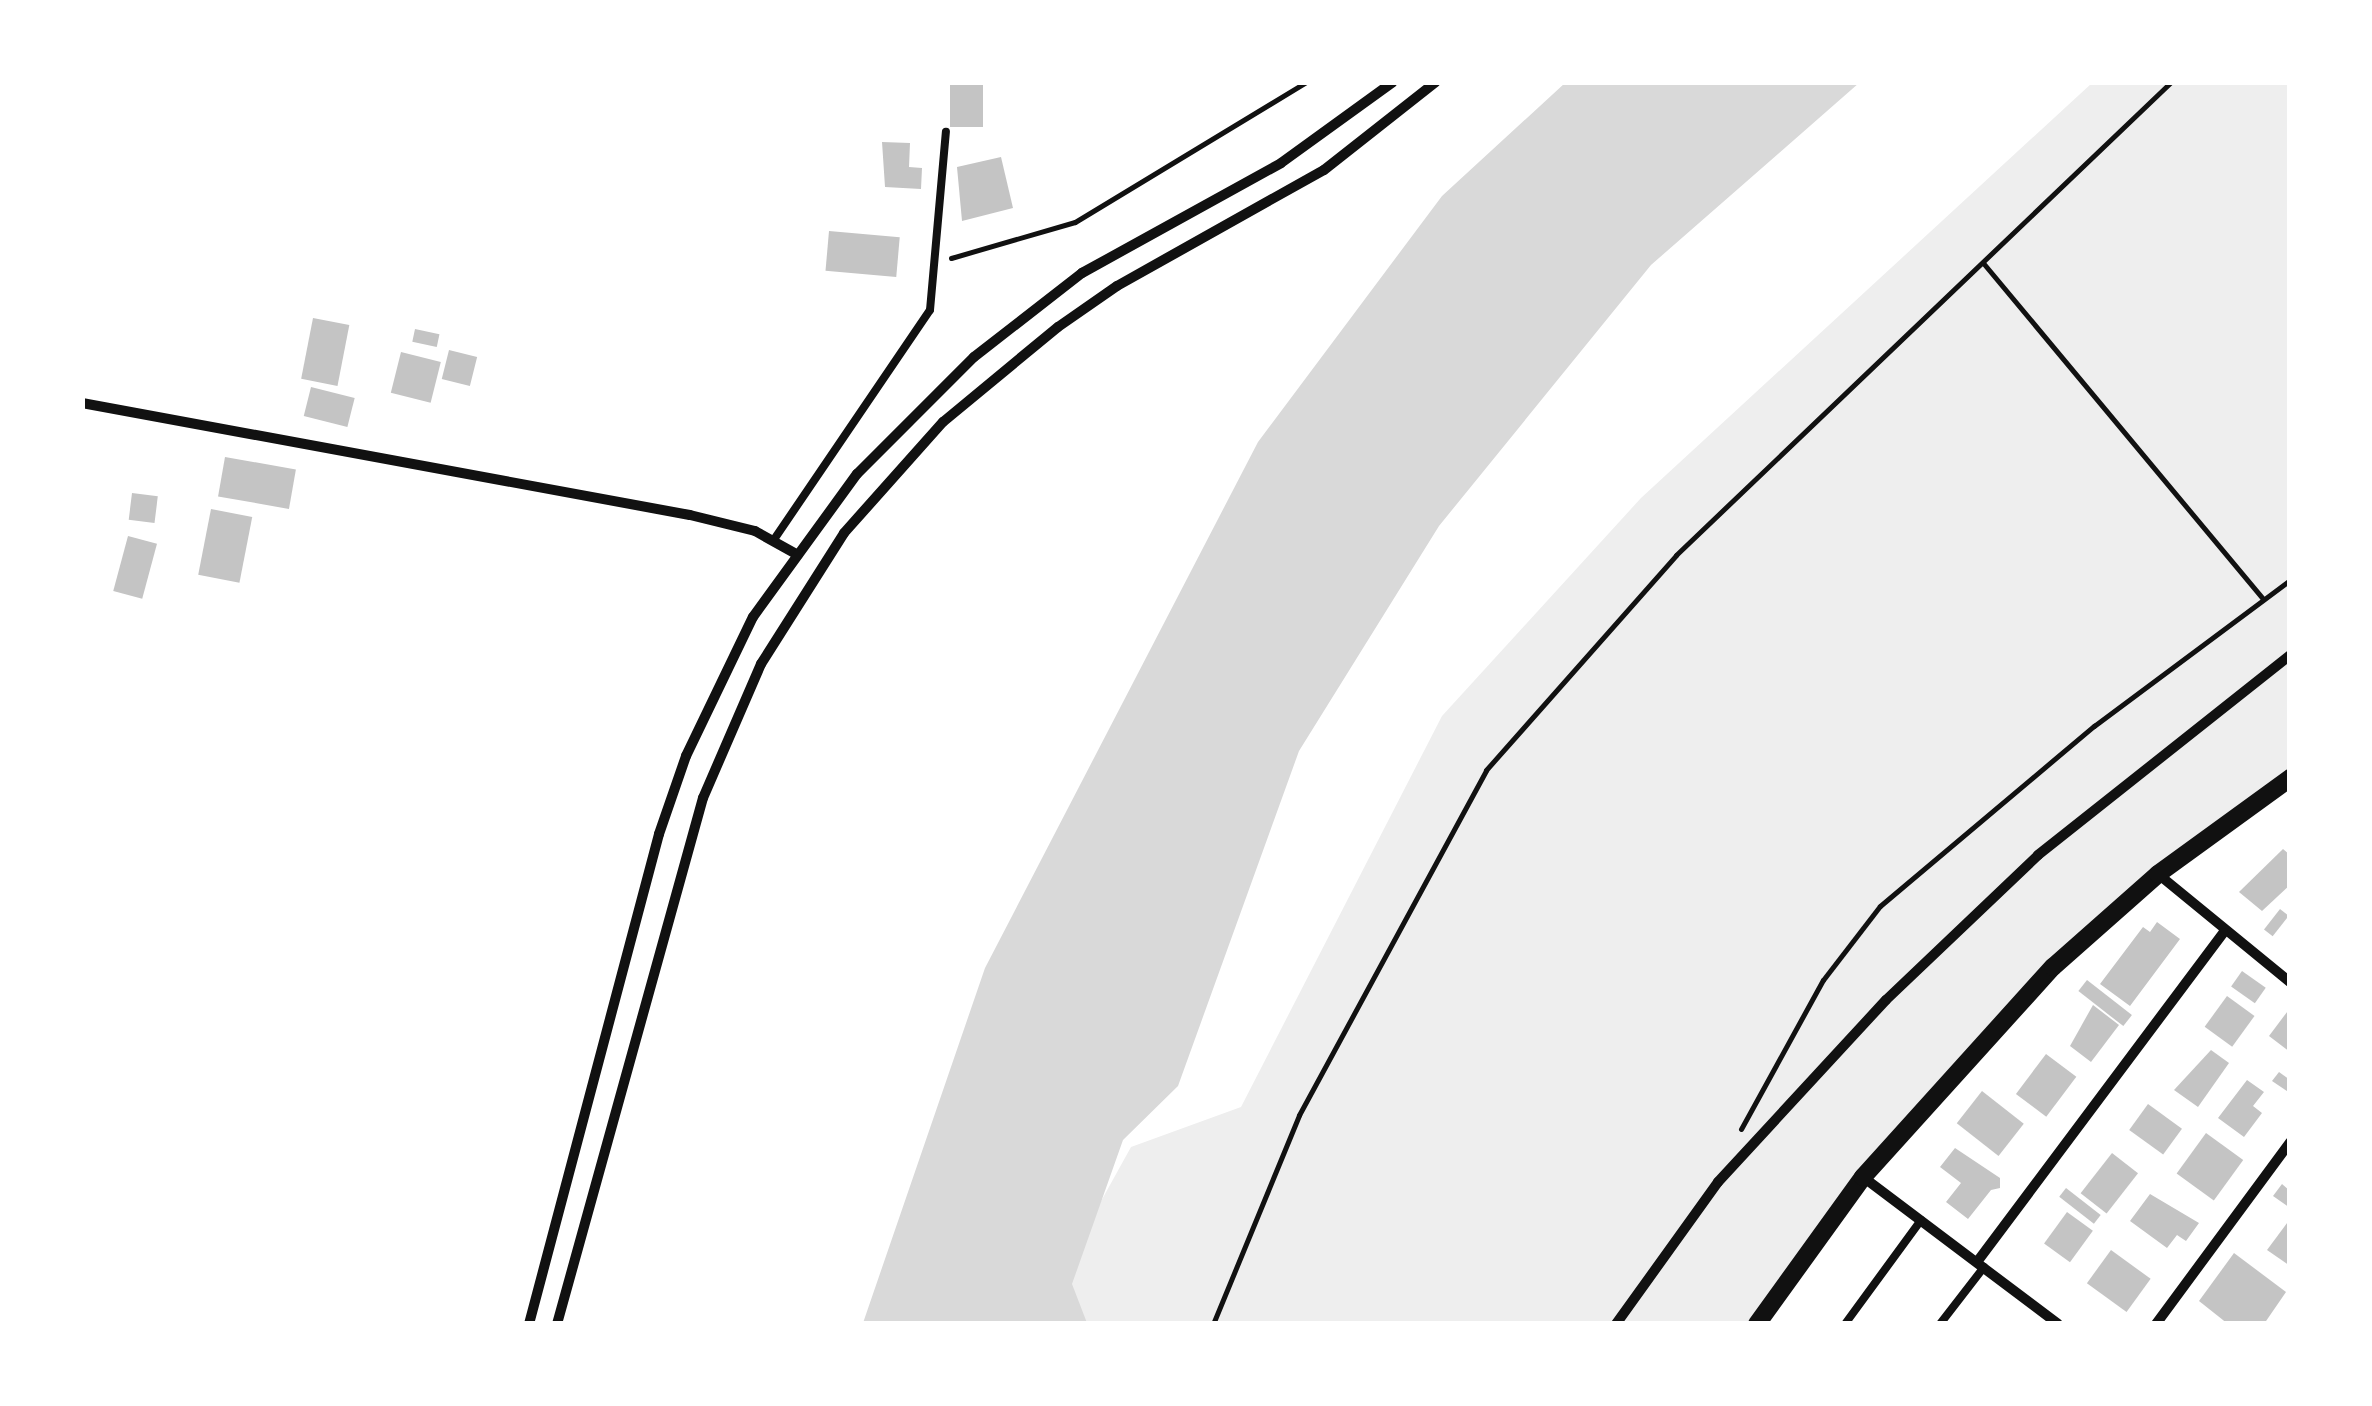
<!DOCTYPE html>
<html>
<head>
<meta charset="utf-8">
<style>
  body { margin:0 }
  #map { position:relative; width:2372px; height:1406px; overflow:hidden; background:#fff; font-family:Merriweather,serif }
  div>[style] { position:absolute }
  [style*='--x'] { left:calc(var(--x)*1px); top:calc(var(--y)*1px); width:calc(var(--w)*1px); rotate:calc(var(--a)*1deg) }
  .green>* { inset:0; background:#eee }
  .water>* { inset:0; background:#d9d9d9 }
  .building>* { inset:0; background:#c4c4c4; transform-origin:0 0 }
  .path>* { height:5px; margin:-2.5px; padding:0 2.5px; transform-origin:2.5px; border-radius:2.5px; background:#111 }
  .service>* { height:8px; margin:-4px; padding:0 4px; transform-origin:4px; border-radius:4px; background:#111 }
  .minor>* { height:10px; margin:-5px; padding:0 5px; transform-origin:5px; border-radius:5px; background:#111 }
  .tertiary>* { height:18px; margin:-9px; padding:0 9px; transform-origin:9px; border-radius:9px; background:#111 }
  span { translate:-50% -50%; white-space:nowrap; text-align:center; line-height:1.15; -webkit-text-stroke:10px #fff; paint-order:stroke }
  .frame { position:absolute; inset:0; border:85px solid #fff; pointer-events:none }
</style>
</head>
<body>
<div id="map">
  <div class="green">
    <div style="clip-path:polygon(2092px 83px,2289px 83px,2289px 778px,2158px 874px,1950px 1076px,1757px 1323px,1065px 1323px,1053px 1288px,1131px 1147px,1241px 1107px,1442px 716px,1641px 498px)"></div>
  </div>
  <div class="water">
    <div style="clip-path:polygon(1565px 83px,1859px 83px,1651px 265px,1439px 526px,1299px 751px,1178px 1086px,1123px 1140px,1072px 1284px,1087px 1323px,863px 1323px,985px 968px,1258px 442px,1442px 196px)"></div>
  </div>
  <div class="building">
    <div style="left:950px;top:82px;width:33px;height:45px"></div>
    <div style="clip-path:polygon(882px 142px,910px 143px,909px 167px,922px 168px,921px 189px,885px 187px)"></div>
    <div style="clip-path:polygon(1001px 157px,1013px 208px,962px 221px,957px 167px)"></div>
    <div style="left:829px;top:231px;width:71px;height:40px;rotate:5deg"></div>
    <div style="left:313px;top:318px;width:37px;height:62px;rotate:11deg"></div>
    <div style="left:415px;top:329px;width:25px;height:13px;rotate:12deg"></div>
    <div style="left:449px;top:350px;width:29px;height:30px;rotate:14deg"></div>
    <div style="left:401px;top:352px;width:41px;height:42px;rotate:14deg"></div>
    <div style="left:311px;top:387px;width:45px;height:30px;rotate:14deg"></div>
    <div style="left:225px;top:457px;width:72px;height:40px;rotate:10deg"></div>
    <div style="left:132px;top:493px;width:26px;height:27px;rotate:7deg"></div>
    <div style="left:211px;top:509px;width:42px;height:67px;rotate:11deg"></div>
    <div style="left:128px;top:536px;width:30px;height:57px;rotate:15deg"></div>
    <div style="clip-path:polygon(2283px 849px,2290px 855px,2290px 885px,2262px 911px,2239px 892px)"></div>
    <div style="left:2280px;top:909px;width:11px;height:26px;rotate:38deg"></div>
    <div style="clip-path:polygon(2157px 922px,2180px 939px,2130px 1006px,2100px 984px,2143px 927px,2150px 932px)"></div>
    <div style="left:2242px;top:971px;width:29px;height:19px;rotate:35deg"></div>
    <div style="left:2087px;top:980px;width:57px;height:14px;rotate:38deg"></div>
    <div style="left:2227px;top:996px;width:34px;height:38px;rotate:36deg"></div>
    <div style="clip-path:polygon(2093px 1005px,2119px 1025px,2091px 1062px,2070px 1046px)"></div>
    <div style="clip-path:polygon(2290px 1008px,2290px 1052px,2269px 1036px)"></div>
    <div style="clip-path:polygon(2211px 1050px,2229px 1063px,2198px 1107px,2174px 1090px)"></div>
    <div style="left:2046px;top:1054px;width:38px;height:50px;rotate:37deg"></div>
    <div style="clip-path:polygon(2279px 1072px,2290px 1080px,2290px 1093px,2272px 1081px)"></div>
    <div style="clip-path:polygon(2247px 1080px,2264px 1092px,2253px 1106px,2262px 1113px,2244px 1137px,2218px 1118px)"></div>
    <div style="left:1982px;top:1091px;width:53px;height:41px;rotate:38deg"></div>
    <div style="left:2148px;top:1104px;width:42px;height:32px;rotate:36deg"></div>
    <div style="left:2206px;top:1133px;width:46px;height:50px;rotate:36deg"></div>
    <div style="clip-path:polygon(1955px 1148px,2000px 1178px,2000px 1188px,1991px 1190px,1968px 1219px,1946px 1202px,1961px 1183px,1940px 1167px)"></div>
    <div style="left:2112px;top:1153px;width:33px;height:51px;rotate:38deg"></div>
    <div style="clip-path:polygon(2282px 1184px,2290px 1191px,2290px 1208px,2273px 1196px)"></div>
    <div style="left:2066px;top:1188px;width:44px;height:11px;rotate:38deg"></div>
    <div style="clip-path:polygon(2150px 1194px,2199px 1223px,2186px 1241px,2177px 1235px,2167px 1248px,2130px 1221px)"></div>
    <div style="left:2067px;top:1212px;width:32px;height:39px;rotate:36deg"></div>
    <div style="clip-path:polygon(2290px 1219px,2290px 1266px,2267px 1250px)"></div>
    <div style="left:2111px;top:1250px;width:49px;height:41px;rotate:36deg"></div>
    <div style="clip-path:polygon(2234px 1253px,2286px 1292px,2264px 1324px,2228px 1324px,2199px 1301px)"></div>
  </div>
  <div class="path">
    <div style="--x:951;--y:258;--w:129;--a:-16.2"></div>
    <div style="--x:1075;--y:222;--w:270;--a:-31.2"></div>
    <div style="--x:1984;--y:264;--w:436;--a:50.2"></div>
    <div style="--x:1741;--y:1129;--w:170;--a:-61.2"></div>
    <div style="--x:1823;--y:980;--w:93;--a:-52.4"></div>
    <div style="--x:1880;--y:906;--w:280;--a:-40.1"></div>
    <div style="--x:2094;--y:726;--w:244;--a:-36.7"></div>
    <div style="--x:1213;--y:1324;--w:226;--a:-67.6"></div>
    <div style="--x:1299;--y:1115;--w:392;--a:-61.5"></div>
    <div style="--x:1486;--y:770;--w:287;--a:-48.5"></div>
    <div style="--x:1676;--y:555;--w:685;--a:-43.7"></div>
  </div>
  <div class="service">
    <div style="--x:773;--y:541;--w:279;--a:-55.8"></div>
    <div style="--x:930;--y:310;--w:179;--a:-84.9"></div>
    <div style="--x:1845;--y:1324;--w:129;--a:-53.8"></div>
    <div style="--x:1940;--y:1324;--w:72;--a:-52.3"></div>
  </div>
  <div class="minor">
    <div style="--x:82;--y:403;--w:618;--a:10.44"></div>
    <div style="--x:690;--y:515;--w:67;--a:13.8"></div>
    <div style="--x:755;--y:531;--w:49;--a:29.2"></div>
    <div style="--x:2158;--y:874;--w:171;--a:39.3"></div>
    <div style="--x:1863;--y:1177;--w:244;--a:37"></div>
    <div style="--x:1977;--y:1262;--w:411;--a:-53.2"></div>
    <div style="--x:529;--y:1324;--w:507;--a:-75.14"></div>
    <div style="--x:659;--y:834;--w:83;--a:-70.9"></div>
    <div style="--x:686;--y:756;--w:154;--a:-64.3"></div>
    <div style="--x:753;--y:617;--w:177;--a:-54"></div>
    <div style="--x:857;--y:474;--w:165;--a:-45"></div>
    <div style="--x:974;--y:357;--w:137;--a:-37.9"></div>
    <div style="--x:1082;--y:273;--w:227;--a:-28.9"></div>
    <div style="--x:1281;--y:163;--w:138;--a:-35.9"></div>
    <div style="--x:557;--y:1324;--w:546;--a:-74.49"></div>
    <div style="--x:703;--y:798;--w:146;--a:-66.6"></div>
    <div style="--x:761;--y:664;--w:155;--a:-57.6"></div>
    <div style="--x:844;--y:533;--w:149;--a:-48.3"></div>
    <div style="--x:943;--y:422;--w:149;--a:-39.6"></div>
    <div style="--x:1058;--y:327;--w:72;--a:-34.8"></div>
    <div style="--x:1117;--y:286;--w:237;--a:-29.3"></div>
    <div style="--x:1324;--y:170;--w:142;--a:-38.2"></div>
    <div style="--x:1616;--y:1324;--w:175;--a:-54.3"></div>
    <div style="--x:1718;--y:1182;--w:248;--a:-47.3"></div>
    <div style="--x:1886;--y:1000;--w:210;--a:-43.6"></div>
    <div style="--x:2038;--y:855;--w:322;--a:-38.4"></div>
    <div style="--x:2156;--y:1324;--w:226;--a:-53.6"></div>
  </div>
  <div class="tertiary">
    <div style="--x:1757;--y:1324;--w:181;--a:-54.2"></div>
    <div style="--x:1863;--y:1177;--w:283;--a:-47.9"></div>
    <div style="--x:2053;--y:967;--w:140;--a:-41.5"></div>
    <div style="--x:2158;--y:874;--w:163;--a:-36"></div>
  </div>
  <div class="frame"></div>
</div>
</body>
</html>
